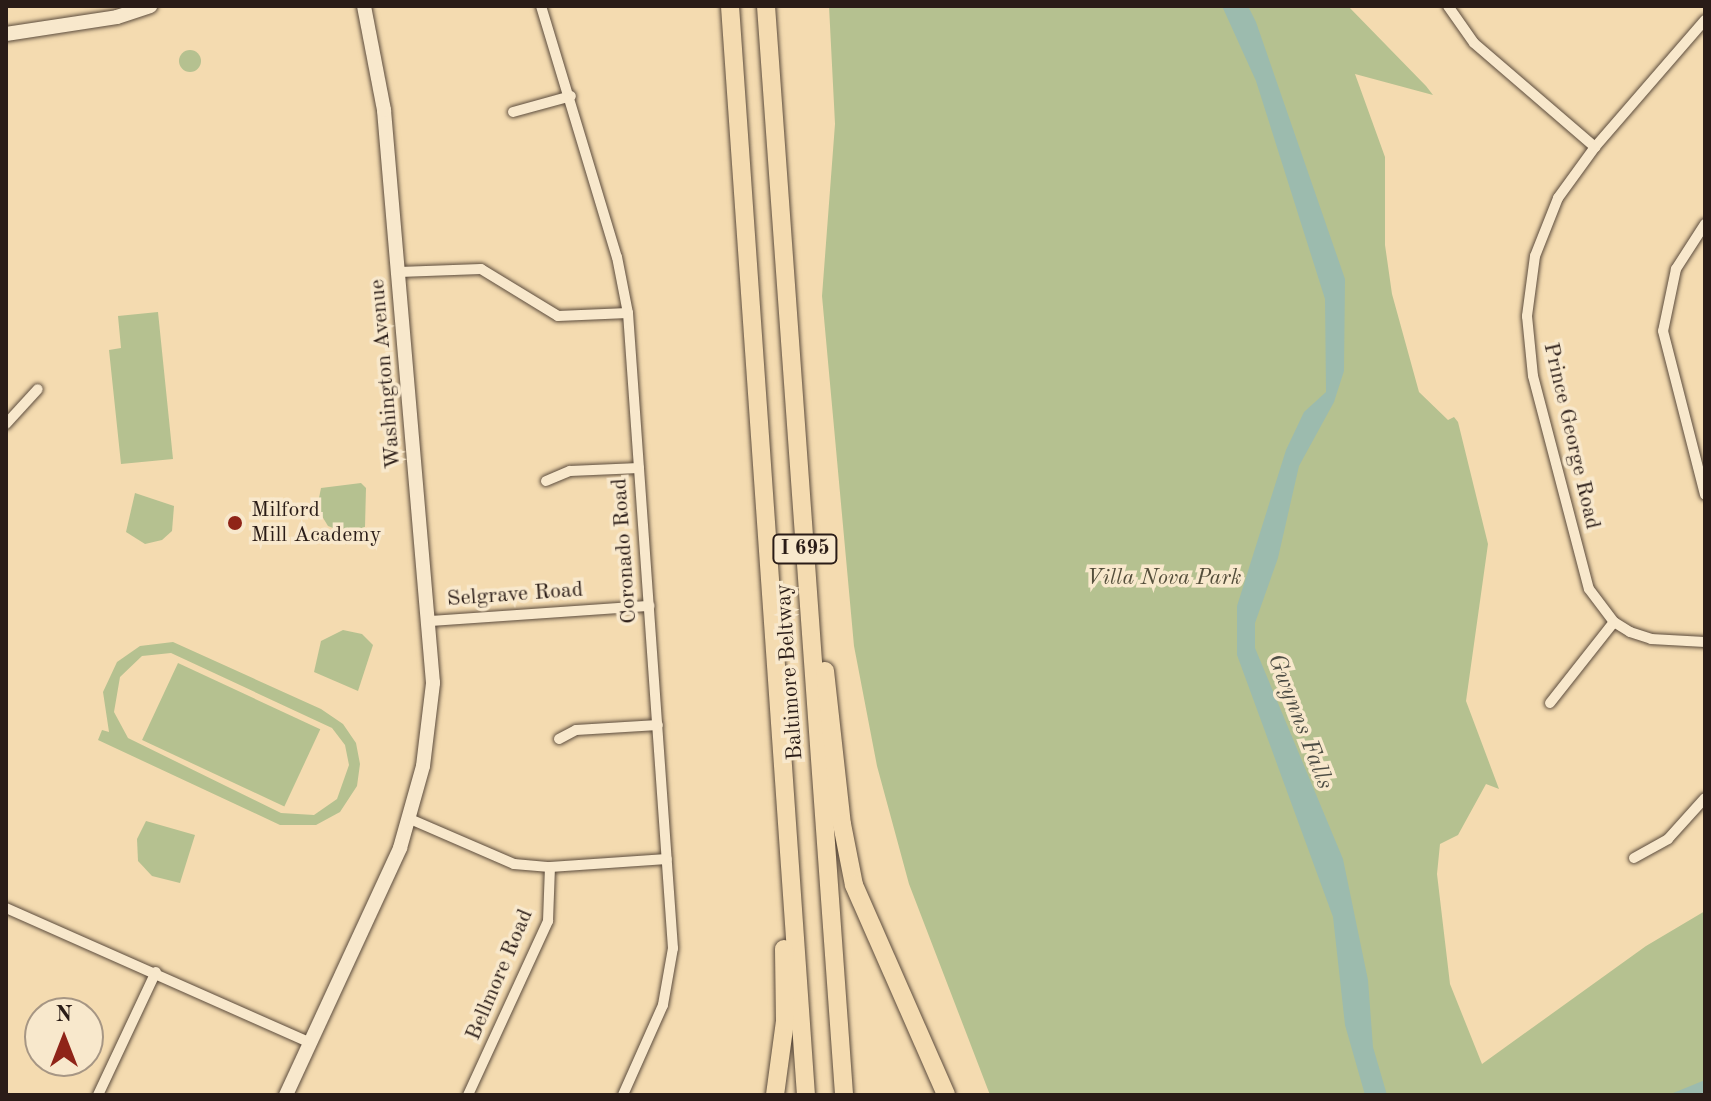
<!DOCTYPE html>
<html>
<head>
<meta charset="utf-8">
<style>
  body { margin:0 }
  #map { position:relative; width:1711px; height:1101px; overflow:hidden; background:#f4dbb0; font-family:"Old Standard TT",serif }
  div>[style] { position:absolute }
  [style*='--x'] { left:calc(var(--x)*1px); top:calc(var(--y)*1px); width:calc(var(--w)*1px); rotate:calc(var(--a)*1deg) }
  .green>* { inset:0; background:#b5c190; transform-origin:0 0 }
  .round { border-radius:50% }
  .water>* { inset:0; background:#9cbbae }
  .roads { filter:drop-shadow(0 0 2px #5c4c3d) drop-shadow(0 0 2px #5c4c3d) }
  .street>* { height:10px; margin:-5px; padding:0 5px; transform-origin:5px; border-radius:5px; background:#f8e8cc }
  .secondary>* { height:14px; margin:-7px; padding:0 7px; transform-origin:7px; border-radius:7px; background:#f8e8cc }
  .highway>* { height:18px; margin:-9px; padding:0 9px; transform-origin:9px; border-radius:9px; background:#f4dbb0 }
  .dots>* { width:22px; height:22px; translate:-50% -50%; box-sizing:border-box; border:4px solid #f8e8cc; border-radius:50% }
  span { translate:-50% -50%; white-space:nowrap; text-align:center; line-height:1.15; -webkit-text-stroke:7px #f8e8cc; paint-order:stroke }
  .shield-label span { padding:2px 6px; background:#f8e8cc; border:2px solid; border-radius:6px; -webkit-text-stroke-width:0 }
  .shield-label { font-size:20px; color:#2a1c17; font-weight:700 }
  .street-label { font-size:22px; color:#2a1c17 }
  .poi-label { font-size:22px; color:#2a1c17 }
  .left { translate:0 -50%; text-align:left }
  .park-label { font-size:22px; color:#544e3b; font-style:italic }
  .water-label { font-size:24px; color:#4c4c44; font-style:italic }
  .frame { position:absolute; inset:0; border:8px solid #2a1c17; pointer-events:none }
  .north { position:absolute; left:24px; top:997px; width:80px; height:80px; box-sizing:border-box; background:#f8e8cc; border:2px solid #a69684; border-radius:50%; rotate:0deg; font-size:22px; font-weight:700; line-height:32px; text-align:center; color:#2a1c17 }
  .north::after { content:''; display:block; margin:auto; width:28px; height:36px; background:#8f2418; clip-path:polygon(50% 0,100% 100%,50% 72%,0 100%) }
</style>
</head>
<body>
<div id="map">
  <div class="green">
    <div style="clip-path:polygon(829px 6px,1348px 6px,1426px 86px,1433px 95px,1355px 74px,1385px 157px,1385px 245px,1392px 294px,1419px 392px,1448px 420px,1454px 417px,1458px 422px,1488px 544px,1466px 701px,1499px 789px,1486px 784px,1458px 835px,1440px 844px,1437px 874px,1450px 984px,1482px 1064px,1646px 946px,1705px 911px,1705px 1095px,990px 1095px,909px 884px,877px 766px,854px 646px,822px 296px,835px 124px)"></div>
    <div class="round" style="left:179px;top:50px;width:22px;height:22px"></div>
    <div style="clip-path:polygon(158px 312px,173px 459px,121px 464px,109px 350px,121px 348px,118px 316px)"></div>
    <div style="clip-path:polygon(361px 483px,366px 488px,365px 527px,346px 533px,328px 526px,317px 508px,321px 488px)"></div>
    <div style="clip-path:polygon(135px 493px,174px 506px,172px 531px,162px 540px,145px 544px,126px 532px)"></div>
    <div style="clip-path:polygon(343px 630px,362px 634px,373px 645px,358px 691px,314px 672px,321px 641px)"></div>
    <div style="clip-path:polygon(evenodd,173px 642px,321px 709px,343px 724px,356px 743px,360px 764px,357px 786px,340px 812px,316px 825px,280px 825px,98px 740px,102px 730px,109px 732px,103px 692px,117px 662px,140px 646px,173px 642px,171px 653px,332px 728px,345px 745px,349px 765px,337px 799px,314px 815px,281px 813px,128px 738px,114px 712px,120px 677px,142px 656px,171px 653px)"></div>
    <div style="left:178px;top:663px;width:157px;height:85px;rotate:25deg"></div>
    <div style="clip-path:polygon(146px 821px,195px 835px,180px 883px,152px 876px,138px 861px,137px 839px)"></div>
  </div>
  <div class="water">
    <div style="clip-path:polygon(1222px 6px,1248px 6px,1256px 22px,1345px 279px,1344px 371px,1334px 402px,1299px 466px,1278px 558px,1255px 623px,1255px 648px,1343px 859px,1368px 980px,1373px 1047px,1387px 1095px,1365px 1095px,1345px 1025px,1333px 917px,1237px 655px,1237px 606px,1286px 450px,1304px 412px,1326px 392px,1325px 299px,1256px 81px)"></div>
    <div style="clip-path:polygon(1705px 1080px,1705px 1095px,1668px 1095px,1683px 1089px)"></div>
  </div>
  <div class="roads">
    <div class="street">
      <div style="--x:541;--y:6;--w:262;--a:73.2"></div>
      <div style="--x:617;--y:257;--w:57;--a:78.9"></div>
      <div style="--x:628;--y:313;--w:637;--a:85.95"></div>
      <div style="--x:673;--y:948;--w:58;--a:100"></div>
      <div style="--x:663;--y:1005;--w:98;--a:114"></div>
      <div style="--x:1448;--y:6;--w:45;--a:54.9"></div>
      <div style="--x:1474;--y:43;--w:160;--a:40.7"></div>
      <div style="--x:1705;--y:20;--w:168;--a:130.9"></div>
      <div style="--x:1595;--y:147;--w:63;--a:126"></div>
      <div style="--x:1558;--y:198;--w:62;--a:111.6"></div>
      <div style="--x:1535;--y:256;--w:61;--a:97.6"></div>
      <div style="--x:1527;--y:316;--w:60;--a:84.3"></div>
      <div style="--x:1533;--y:376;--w:220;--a:75.3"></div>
      <div style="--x:1589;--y:589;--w:41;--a:52.9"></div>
      <div style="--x:1614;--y:622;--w:19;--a:32"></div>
      <div style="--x:1630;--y:632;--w:22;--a:18"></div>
      <div style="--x:1651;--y:639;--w:54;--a:3.2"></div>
      <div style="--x:513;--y:112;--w:60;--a:-15.4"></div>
      <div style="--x:1705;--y:224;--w:54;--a:122.8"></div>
      <div style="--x:1676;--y:269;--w:63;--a:101.8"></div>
      <div style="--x:1663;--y:331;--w:169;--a:75.6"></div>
      <div style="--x:399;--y:272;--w:82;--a:-2.1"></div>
      <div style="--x:481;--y:269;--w:90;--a:31.4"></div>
      <div style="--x:558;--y:316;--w:70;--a:-2.5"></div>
      <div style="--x:6;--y:424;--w:47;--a:-47.6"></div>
      <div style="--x:546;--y:481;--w:26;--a:-23"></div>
      <div style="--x:570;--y:471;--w:69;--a:-2.5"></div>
      <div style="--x:432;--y:621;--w:218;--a:-4"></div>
      <div style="--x:1550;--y:703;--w:103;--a:-51.7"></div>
      <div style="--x:559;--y:739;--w:19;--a:-28"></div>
      <div style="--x:576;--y:730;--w:82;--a:-3.5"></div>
      <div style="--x:410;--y:819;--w:113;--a:23.4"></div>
      <div style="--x:514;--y:864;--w:36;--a:5"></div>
      <div style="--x:550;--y:867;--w:117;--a:-3.9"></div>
      <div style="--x:1634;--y:858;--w:39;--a:-29"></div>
      <div style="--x:1668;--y:839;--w:55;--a:-47.9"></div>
      <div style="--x:6;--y:908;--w:333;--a:23.9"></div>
      <div style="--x:98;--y:1095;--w:136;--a:-64.8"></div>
      <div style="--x:468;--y:1095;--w:192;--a:-65.3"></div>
      <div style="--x:548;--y:921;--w:54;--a:-87.9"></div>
    </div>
    <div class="secondary">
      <div style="--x:6;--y:34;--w:112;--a:-8.7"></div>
      <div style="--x:117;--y:17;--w:35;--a:-18"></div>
      <div style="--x:286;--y:1095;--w:272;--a:-65.2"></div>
      <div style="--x:400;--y:848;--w:85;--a:-74.3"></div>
      <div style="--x:423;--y:766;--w:84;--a:-83.1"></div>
      <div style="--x:433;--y:683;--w:575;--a:-94.89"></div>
      <div style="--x:384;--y:110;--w:106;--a:-100.9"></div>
    </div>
    <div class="highway">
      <div style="--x:730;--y:6;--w:1092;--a:86.01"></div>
      <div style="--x:766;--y:6;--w:1092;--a:85.9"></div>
      <div style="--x:825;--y:671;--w:154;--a:83.7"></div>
      <div style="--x:842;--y:824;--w:62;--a:78.9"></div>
      <div style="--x:854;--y:885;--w:229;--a:66.3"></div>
      <div style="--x:775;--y:1095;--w:75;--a:-82.3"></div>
      <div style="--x:785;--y:1021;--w:72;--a:-90.8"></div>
    </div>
  </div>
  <div class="dots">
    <div style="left:235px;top:523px;background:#8f2418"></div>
  </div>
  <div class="shield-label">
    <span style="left:805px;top:549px">I 695</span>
  </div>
  <div class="street-label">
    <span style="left:386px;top:374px;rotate:-95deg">Washington Avenue</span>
    <span style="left:1571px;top:436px;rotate:77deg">Prince George Road</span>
    <span style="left:625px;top:551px;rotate:-94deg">Coronado Road</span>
    <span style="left:515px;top:595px;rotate:-4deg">Selgrave Road</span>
    <span style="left:790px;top:672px;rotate:-94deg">Baltimore Beltway</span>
    <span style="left:500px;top:975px;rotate:-67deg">Bellmore Road</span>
  </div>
  <div class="poi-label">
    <span class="left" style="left:251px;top:523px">Milford<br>Mill Academy</span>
  </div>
  <div class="park-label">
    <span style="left:1164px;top:579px">Villa Nova Park</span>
  </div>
  <div class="water-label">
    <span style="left:1299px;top:722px;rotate:69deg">Gwynns Falls</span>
  </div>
  <div class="frame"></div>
  <div class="north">N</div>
</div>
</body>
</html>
